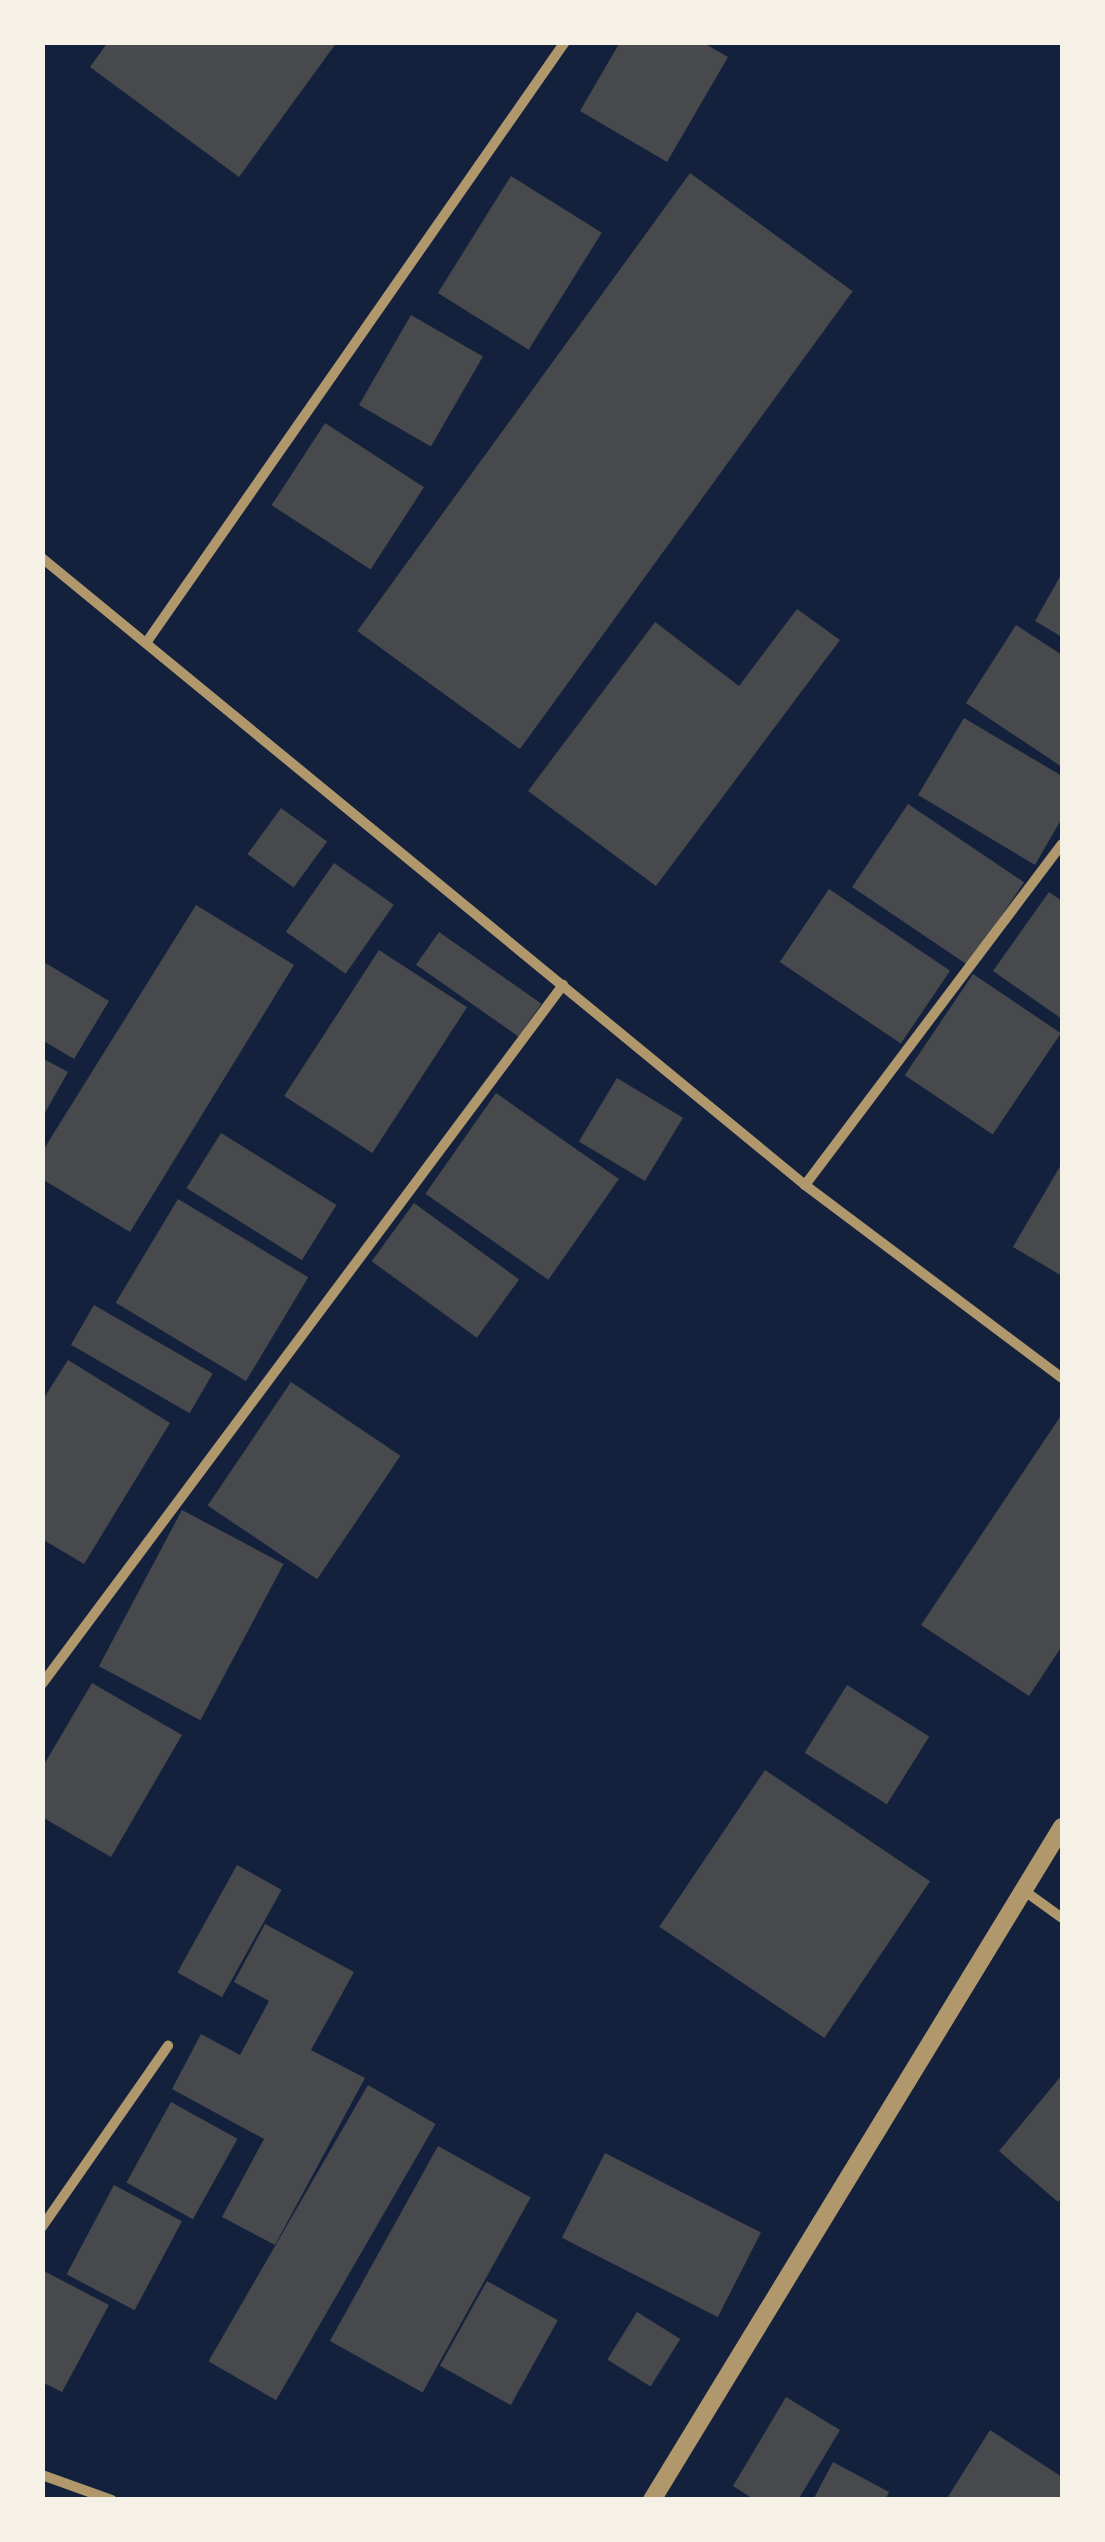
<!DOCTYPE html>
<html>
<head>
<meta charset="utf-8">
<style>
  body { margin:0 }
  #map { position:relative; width:1105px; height:2542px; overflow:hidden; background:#14213d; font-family:Manrope,sans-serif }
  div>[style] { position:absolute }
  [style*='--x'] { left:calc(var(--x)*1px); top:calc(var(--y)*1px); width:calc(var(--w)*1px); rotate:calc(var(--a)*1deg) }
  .building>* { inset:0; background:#48494c; transform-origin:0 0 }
  .minor>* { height:10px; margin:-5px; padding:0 5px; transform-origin:5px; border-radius:5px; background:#b1986c }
  .tertiary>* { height:18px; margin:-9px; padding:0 9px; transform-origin:9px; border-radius:9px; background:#b1986c }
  span { translate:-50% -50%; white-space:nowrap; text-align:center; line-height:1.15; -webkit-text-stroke:10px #f6f1e7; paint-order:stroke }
  .frame { position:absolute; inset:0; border:45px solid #f6f1e7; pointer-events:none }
</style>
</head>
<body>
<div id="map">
  <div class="building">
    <div style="clip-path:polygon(108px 42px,337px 42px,239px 177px,90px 67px)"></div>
    <div style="clip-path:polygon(620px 42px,702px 42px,728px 57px,667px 162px,580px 111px)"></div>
    <div style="left:690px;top:173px;width:201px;height:566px;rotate:36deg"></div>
    <div style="left:511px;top:176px;width:107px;height:138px;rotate:32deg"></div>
    <div style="left:411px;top:315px;width:83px;height:104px;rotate:30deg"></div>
    <div style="left:325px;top:423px;width:118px;height:98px;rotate:33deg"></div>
    <div style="clip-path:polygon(1062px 573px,1062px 637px,1035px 621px)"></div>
    <div style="clip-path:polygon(797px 609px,840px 640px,656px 886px,528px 791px,655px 622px,739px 686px)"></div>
    <div style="clip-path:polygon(1016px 625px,1062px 655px,1062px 767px,966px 703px)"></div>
    <div style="clip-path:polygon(964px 718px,1062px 776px,1062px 818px,1035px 865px,918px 795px)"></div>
    <div style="left:908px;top:804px;width:140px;height:100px;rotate:34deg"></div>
    <div style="left:281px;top:808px;width:57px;height:57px;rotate:36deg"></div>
    <div style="left:334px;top:863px;width:73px;height:84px;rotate:35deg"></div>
    <div style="left:829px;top:889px;width:146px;height:88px;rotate:34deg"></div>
    <div style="clip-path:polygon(1049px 892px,1062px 901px,1062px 1019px,993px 971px)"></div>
    <div style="clip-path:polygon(196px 905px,294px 965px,130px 1232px,42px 1179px,42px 1152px)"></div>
    <div style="left:439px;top:932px;width:125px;height:40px;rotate:35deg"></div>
    <div style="left:379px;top:950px;width:105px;height:174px;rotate:33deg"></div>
    <div style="clip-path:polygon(42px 961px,109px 1001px,74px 1059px,42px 1040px)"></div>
    <div style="left:973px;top:974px;width:106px;height:122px;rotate:34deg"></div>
    <div style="clip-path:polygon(42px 1058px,68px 1072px,42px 1118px)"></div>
    <div style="left:617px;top:1078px;width:77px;height:74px;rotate:31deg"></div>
    <div style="left:496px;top:1093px;width:150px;height:123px;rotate:35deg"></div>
    <div style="left:221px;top:1133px;width:136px;height:65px;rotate:32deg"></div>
    <div style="clip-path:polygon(1062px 1163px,1062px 1276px,1013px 1247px)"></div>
    <div style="left:178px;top:1199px;width:152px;height:121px;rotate:31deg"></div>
    <div style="left:414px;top:1203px;width:130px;height:72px;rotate:36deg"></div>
    <div style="left:94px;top:1305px;width:137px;height:46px;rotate:30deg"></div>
    <div style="clip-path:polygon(68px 1360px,170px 1423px,84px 1564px,42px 1539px,42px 1401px)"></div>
    <div style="left:291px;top:1382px;width:132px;height:149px;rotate:34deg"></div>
    <div style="clip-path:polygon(1062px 1414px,1062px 1646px,1029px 1696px,921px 1625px)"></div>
    <div style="left:182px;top:1510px;width:115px;height:177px;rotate:28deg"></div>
    <div style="clip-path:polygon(92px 1683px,182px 1735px,111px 1857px,42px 1817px,42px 1768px)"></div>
    <div style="left:847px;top:1685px;width:97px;height:80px;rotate:32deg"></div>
    <div style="left:765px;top:1770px;width:199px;height:189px;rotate:34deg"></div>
    <div style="left:237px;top:1865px;width:51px;height:123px;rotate:29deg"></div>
    <div style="clip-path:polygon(265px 1924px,354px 1972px,311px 2050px,365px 2078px,275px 2245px,222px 2217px,264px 2139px,172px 2089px,201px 2034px,240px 2055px,269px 2001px,234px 1982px)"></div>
    <div style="clip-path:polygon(1062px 2075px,1062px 2197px,1058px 2202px,999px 2151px)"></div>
    <div style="left:368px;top:2085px;width:78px;height:319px;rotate:30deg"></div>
    <div style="left:171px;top:2102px;width:76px;height:92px;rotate:29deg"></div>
    <div style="left:438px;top:2146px;width:106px;height:223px;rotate:29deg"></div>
    <div style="left:605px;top:2153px;width:175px;height:95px;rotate:27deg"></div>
    <div style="left:114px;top:2185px;width:77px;height:101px;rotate:28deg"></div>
    <div style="clip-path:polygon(42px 2270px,109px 2305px,62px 2392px,42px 2382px)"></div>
    <div style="left:487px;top:2281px;width:81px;height:97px;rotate:29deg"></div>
    <div style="left:637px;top:2312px;width:51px;height:56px;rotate:32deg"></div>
    <div style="clip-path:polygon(786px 2397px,840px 2430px,798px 2500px,755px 2500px,733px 2486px)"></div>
    <div style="clip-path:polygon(990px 2430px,1062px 2477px,1062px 2500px,946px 2500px)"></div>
    <div style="clip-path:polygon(833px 2462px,889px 2492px,885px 2500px,813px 2500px)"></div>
  </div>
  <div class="minor">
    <div style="--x:42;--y:558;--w:988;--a:39.41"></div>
    <div style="--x:805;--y:1185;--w:321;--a:36.9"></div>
    <div style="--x:146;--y:643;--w:733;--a:-55.12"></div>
    <div style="--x:805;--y:1185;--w:427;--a:-53"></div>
    <div style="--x:42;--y:1684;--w:872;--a:-53.3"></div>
    <div style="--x:1026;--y:1892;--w:44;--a:35.8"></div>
    <div style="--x:42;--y:2227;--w:221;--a:-55.2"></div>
    <div style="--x:42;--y:2475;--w:74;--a:19.7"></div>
  </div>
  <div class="tertiary">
    <div style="--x:652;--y:2500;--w:788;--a:-58.65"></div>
  </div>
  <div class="frame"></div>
</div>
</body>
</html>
